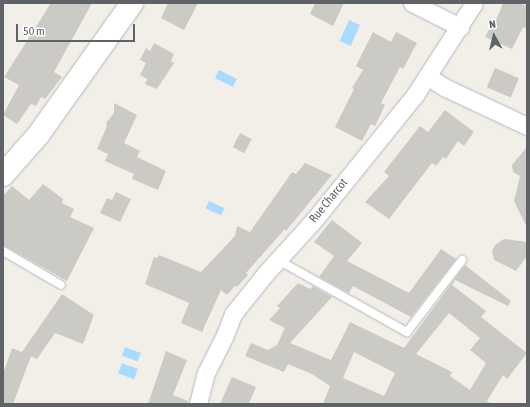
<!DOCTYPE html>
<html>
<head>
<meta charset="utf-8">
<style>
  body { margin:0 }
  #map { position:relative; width:530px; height:407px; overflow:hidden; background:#f1efe8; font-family:"Asap Condensed",sans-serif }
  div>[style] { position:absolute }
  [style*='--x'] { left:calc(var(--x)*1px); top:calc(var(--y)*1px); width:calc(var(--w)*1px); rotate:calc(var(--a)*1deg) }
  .water>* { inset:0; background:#aadaff; transform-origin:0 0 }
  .building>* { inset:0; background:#cccac5; transform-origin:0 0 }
  .roads { filter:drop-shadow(0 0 1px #b5b8bc) drop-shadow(0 0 1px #b5b8bc) }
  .lane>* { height:8px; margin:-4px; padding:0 4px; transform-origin:4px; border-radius:4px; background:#fff }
  .street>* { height:17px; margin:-8.5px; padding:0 8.5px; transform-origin:8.5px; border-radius:8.5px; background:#fff }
  .secondary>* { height:22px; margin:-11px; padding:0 11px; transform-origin:11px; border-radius:11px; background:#fff }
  span { translate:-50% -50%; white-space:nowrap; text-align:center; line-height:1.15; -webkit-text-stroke:4px #fff; paint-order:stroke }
  .street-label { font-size:12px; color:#5f6368 }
  .frame { position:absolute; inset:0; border:4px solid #5f6368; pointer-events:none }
  .north { position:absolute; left:474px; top:16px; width:40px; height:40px; -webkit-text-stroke:3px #fff; paint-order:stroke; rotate:352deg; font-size:11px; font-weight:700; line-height:16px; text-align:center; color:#5f6368 }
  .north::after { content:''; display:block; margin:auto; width:14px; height:18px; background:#5f6368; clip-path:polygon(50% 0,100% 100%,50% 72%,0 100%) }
  .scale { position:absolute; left:16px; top:24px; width:119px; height:18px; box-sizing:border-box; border:2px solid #5f6368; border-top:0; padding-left:5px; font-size:12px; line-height:14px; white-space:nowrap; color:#5f6368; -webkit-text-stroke:3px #fff; paint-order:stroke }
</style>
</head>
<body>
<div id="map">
  <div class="water">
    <div style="left:349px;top:20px;width:12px;height:23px;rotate:24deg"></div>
    <div style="left:219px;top:70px;width:20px;height:9px;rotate:27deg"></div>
    <div style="left:209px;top:201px;width:17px;height:8px;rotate:25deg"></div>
    <div style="left:125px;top:347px;width:17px;height:9px;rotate:21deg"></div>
    <div style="left:122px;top:363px;width:17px;height:11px;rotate:21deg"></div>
  </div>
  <div class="building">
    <div style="clip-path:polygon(51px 3px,92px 3px,54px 72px,62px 77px,45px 99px,41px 97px,36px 106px,31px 104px,17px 124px,3px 115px,19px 85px,4px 77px)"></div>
    <div style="clip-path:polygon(168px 3px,198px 3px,184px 30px,161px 18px)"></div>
    <div style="clip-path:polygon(315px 3px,344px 3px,333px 26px,310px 14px)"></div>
    <div style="clip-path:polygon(503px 3px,519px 3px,527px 6px,527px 29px,523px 27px,512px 49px,485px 37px,492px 24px,494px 25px)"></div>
    <div style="clip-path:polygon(373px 32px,391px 42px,396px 32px,417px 43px,403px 69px,400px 67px,381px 103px,385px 105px,375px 126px,371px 124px,362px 141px,335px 127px,354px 89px,352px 88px,363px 70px,356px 66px)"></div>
    <div style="clip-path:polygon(154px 43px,174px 54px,171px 61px,174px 63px,157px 89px,145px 84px,147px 79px,140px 75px,146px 63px,140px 60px,146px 48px,150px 51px)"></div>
    <div style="left:495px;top:68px;width:26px;height:21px;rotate:23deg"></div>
    <div style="clip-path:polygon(114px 103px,137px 115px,124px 143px,140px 151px,137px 157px,166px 171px,158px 190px,132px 179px,134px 174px,105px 161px,108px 154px,97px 149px,107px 126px,106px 123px,114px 113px)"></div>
    <div style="clip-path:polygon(445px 110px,474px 132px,464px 146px,458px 141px,446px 159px,443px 157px,436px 166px,432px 163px,389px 219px,365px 202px,389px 176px,384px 172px,420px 126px,428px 132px)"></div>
    <div style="left:240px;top:133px;width:13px;height:16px;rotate:27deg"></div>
    <div style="clip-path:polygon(527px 147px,527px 228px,514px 201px,520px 176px,513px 172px,512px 165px)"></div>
    <div style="clip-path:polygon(305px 163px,332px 175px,286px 231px,285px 229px,246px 273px,248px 275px,237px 287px,235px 286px,227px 295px,221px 290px,202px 332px,181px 323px,189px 303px,145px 284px,154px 257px,157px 258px,159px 255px,201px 272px,235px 236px,237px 226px,250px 232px,292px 172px,296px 174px)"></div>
    <div style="clip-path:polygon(43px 184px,63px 199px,62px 203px,74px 209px,70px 217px,94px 228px,67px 281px,3px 245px,3px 196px,12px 186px,29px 200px)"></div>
    <div style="clip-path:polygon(116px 192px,131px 199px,120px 222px,100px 213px,107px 198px,112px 200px)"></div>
    <div style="clip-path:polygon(332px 220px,362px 243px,347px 261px,409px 293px,441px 249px,456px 259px,411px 317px,353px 286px,349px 293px,319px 277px,334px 256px,314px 242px)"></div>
    <div style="clip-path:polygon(504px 239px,527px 242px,527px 256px,516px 271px,494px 260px,492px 251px,495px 245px)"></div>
    <div style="clip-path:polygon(evenodd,465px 265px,511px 301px,508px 306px,455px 280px,452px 285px,486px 311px,481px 317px,527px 353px,507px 379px,503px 375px,487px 401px,491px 404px,323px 404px,330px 386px,312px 374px,288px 364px,284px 372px,245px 356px,251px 343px,268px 350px,277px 345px,285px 328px,269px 320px,280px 308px,277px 306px,298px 283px,310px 289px,313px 286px,332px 297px,290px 343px,331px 360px,350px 322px,404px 348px,465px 265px,449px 313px,480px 338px,470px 350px,486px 363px,470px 390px,450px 376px,452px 372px,416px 354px,449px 313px,465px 265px,354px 352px,395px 373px,384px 396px,343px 378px,354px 352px)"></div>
    <div style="clip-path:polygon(62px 294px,94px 315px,83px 344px,55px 333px,37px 359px,27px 355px,31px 356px,13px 404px,3px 404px,3px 374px,12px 348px,22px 352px)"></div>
    <div style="clip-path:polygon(166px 351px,187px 360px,173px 395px,188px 401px,188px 404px,148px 404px)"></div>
    <div style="clip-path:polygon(232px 377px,256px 387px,249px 404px,220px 404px)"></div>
  </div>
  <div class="roads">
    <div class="lane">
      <div style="--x:3;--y:251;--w:67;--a:30.4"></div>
      <div style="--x:278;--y:260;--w:148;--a:29.2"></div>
      <div style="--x:407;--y:332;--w:91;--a:-52.6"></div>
    </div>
    <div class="street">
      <div style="--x:412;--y:3;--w:54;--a:26.6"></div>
      <div style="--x:427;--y:76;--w:20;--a:33"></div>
      <div style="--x:444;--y:87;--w:92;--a:25.2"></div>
      <div style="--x:198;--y:404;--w:32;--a:-76"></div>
      <div style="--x:206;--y:373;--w:42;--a:-63.4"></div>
      <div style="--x:225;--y:335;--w:22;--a:-69"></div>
      <div style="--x:233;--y:314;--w:51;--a:-51.3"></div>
      <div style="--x:265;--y:274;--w:73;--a:-47.8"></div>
      <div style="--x:314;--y:220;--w:161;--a:-51.1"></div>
      <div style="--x:415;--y:95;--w:109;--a:-57.3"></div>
    </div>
    <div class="secondary">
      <div style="--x:3;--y:175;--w:55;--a:-48.7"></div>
      <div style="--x:39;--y:134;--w:161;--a:-54.6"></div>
    </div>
  </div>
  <div class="street-label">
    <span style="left:329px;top:201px;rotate:-51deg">Rue Charcot</span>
  </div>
  <div class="frame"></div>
  <div class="north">N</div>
  <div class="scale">50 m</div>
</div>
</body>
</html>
